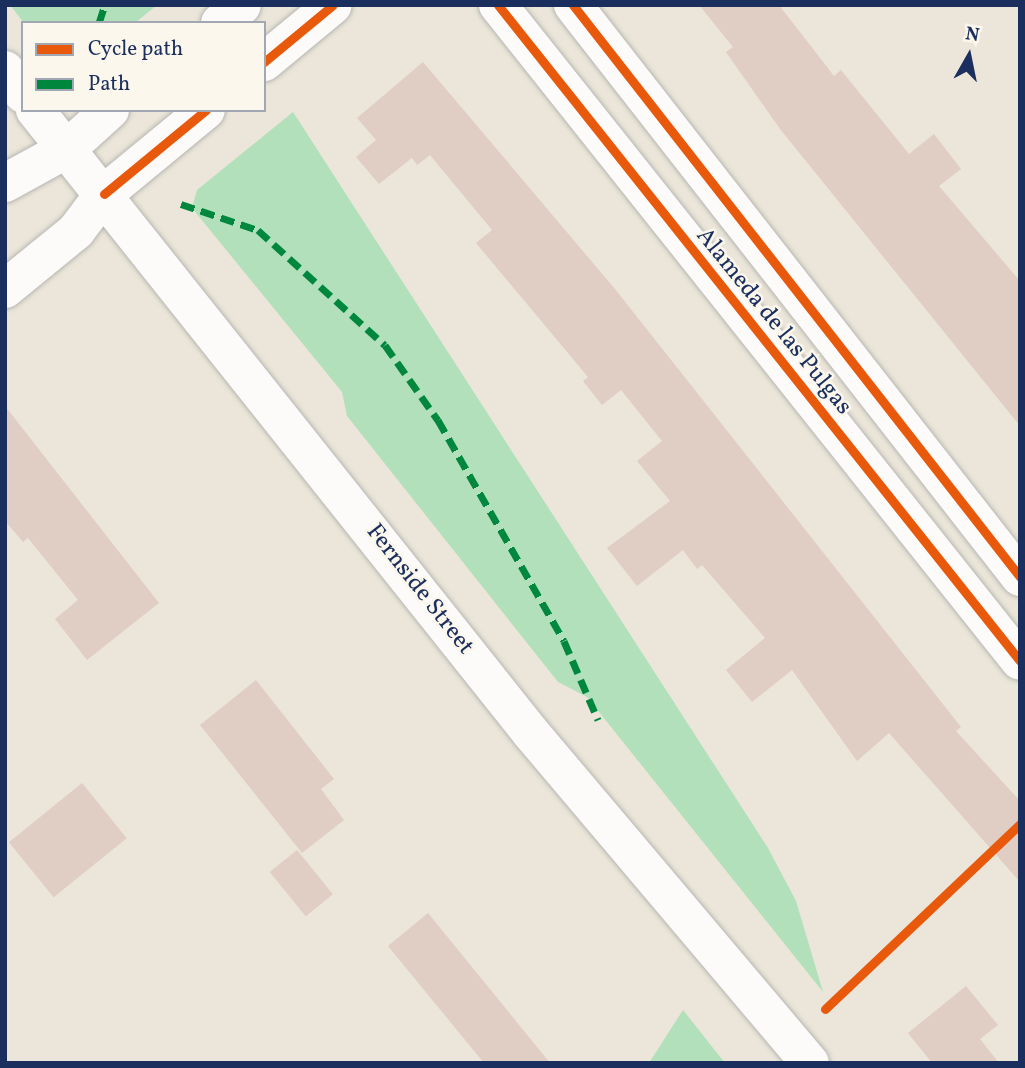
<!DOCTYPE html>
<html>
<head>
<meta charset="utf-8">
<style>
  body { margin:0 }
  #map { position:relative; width:1025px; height:1068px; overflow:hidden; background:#ebe6d9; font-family:Vollkorn,serif }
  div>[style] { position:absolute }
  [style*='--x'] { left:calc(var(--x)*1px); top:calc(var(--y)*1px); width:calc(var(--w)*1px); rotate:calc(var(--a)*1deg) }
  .green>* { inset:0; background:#b2e0ba }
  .building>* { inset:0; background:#e0cdc4; transform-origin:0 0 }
  .roads { filter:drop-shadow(0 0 2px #b7b6b2) drop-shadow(0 0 2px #b7b6b2) }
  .street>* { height:38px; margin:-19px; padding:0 19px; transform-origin:19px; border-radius:19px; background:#fcfbf9 }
  .secondary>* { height:38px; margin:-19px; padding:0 19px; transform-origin:19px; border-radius:19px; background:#fcfbf9 }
  .quiet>* { height:7px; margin-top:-3.5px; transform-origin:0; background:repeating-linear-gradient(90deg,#00873e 0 14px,transparent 0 21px) }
  .cycleway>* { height:9px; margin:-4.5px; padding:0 4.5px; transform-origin:4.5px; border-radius:4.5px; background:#e8590c }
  span { translate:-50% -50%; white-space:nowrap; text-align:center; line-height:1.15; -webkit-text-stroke:5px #fbf7ec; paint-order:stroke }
  .street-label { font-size:24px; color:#1b2f5e }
  .frame { position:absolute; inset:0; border:7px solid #1b2f5e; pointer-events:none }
  .legend { position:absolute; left:21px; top:21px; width:245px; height:91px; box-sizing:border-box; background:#fbf7ec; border:2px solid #a1a7b3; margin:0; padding:9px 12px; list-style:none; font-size:21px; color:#1b2f5e }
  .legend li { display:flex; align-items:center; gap:14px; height:35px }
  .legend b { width:35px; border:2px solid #a1a7b3 }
  .north { position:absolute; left:934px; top:21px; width:70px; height:70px; -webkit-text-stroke:5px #fbf7ec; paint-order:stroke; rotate:9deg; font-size:19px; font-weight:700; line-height:28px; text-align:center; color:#1b2f5e }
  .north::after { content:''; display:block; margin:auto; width:24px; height:32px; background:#1b2f5e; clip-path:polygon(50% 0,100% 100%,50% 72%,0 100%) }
</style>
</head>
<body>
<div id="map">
  <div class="green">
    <div style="clip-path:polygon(10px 5px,157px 5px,135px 23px,24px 23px)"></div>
    <div style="clip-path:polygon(293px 112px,768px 848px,796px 901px,823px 992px,587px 697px,558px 682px,347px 416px,342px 392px,192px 208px,197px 190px)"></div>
    <div style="clip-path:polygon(683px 1010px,725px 1063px,649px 1063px)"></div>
  </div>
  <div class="building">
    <div style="clip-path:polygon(699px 5px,779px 5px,834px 76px,841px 70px,909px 154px,934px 134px,961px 169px,939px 186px,1020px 281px,1020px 426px,780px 129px,726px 52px,733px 47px)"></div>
    <div style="clip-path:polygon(423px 62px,615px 289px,961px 727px,956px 731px,1020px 801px,1020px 882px,889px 733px,857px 761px,792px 670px,752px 702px,726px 670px,765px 638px,702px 565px,697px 569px,683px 550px,637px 586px,607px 548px,670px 501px,637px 461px,662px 441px,621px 390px,602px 405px,583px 381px,588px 377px,476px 243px,492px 230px,430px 155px,417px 165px,412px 158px,379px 184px,356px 157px,376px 140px,357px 118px)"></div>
    <div style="clip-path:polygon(5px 406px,159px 603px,87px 660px,55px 619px,78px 600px,28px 538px,23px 542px,5px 521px)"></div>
    <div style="clip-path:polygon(256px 680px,334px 779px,321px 789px,344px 820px,302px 853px,200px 725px)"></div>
    <div style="left:82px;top:783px;width:71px;height:94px;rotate:51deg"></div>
    <div style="left:297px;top:850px;width:57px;height:35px;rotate:51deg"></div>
    <div style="clip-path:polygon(428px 913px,550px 1063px,484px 1063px,388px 946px)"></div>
    <div style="clip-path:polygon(966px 986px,998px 1025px,980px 1039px,999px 1063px,932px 1063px,908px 1033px)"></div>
  </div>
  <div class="roads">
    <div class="street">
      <div style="--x:220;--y:23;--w:28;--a:-39"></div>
      <div style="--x:264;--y:62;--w:89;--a:-39.6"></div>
      <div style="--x:5;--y:70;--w:30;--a:53"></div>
      <div style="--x:35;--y:110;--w:796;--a:51.48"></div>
      <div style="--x:531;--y:733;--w:432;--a:49.8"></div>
      <div style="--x:5;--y:183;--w:71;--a:-28.7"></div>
      <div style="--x:67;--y:149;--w:58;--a:-42.2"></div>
      <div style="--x:5;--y:289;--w:92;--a:-39.2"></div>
      <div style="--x:76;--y:231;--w:46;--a:-52.9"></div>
      <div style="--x:104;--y:194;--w:132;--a:-39.5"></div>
    </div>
    <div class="secondary">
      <div style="--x:498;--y:5;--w:838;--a:51.49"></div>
      <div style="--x:573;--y:5;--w:726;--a:51.99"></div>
    </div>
  </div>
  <div class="quiet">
    <div style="--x:99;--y:23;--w:19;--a:-72"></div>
    <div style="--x:181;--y:204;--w:81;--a:18.7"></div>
    <div style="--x:258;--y:230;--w:171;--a:42.2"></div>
    <div style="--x:385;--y:345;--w:92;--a:54.8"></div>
    <div style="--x:438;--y:420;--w:254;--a:60.3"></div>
    <div style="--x:564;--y:641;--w:86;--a:66.7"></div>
  </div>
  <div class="cycleway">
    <div style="--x:498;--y:5;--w:838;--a:51.49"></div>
    <div style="--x:573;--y:5;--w:726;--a:51.99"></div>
    <div style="--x:264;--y:62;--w:89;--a:-39.6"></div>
    <div style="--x:104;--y:194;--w:132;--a:-39.5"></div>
    <div style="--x:825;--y:1009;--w:269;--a:-43.5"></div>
  </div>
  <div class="street-label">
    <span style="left:773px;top:322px;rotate:51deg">Alameda de las Pulgas</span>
    <span style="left:419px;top:590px;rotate:52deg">Fernside Street</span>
  </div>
  <div class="frame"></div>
  <ul class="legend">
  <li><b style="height:9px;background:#e8590c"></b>Cycle path</li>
  <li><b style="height:9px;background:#00873e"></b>Path</li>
  </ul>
  <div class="north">N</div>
</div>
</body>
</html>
